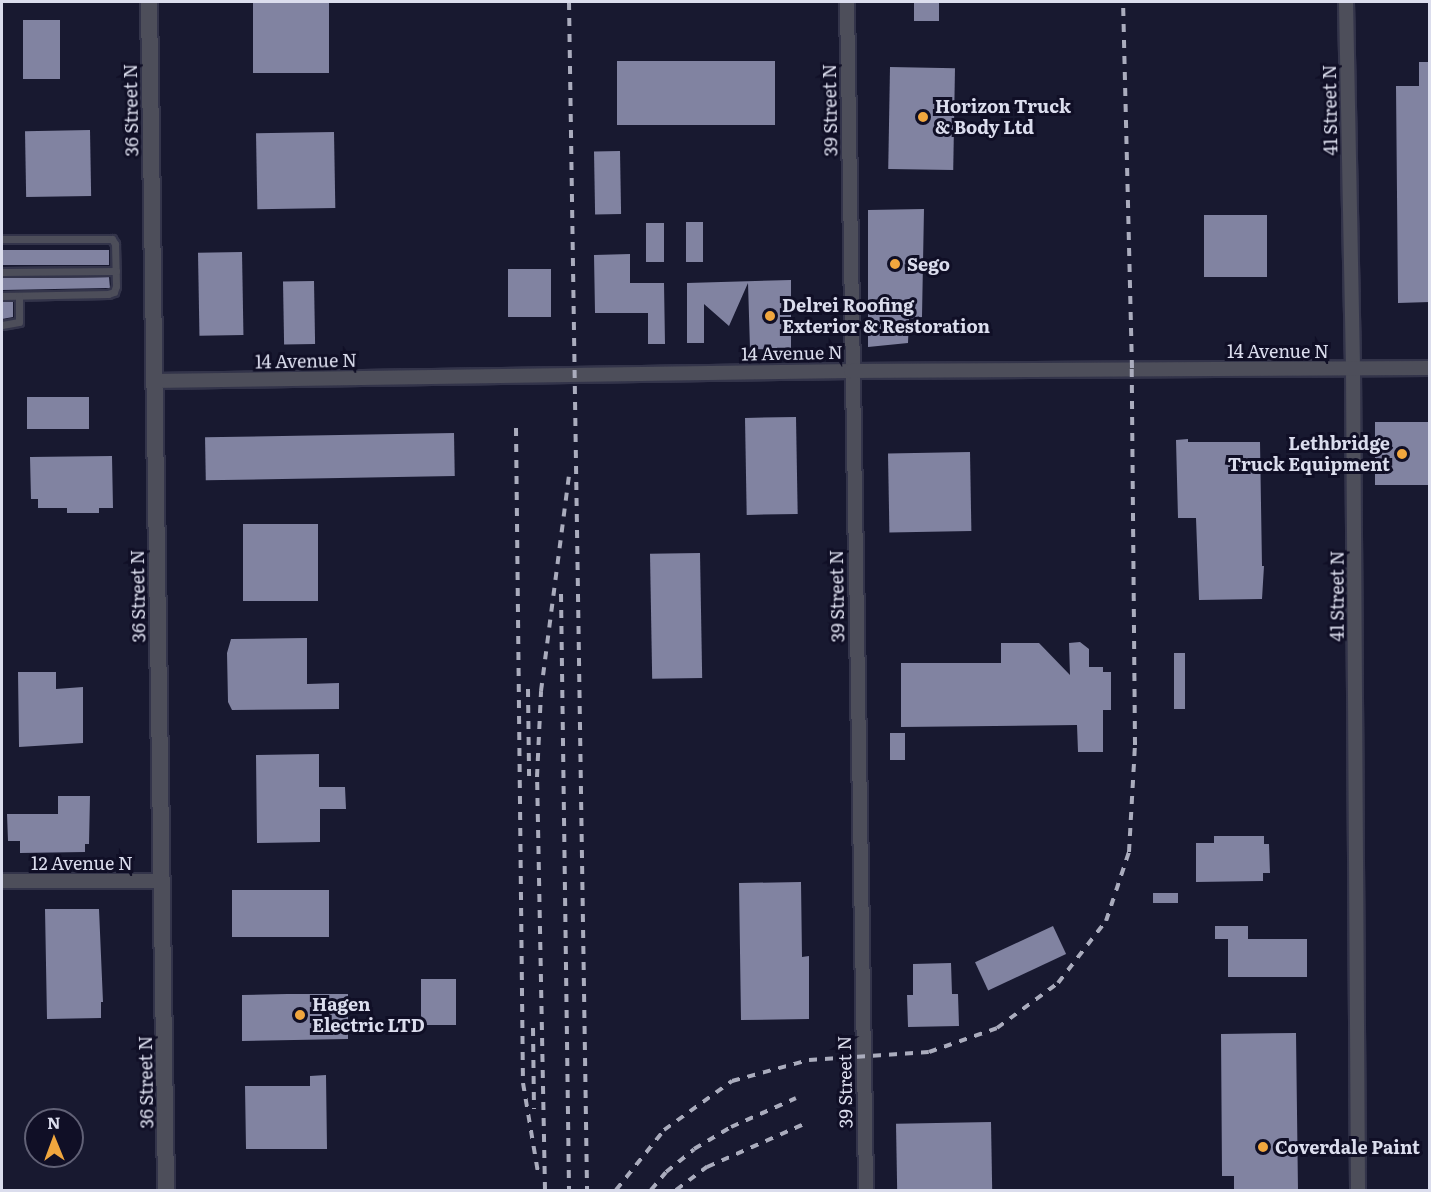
<!DOCTYPE html>
<html>
<head>
<meta charset="utf-8">
<style>
	body { margin:0 }
	#map { position:relative; width:1431px; height:1192px; overflow:hidden; background:#181930; font-family:Literata,serif }
	div>[style] { position:absolute }
	[style*='--x'] { left:calc(var(--x)*1px); top:calc(var(--y)*1px); width:calc(var(--w)*1px); rotate:calc(var(--a)*1deg) }
	.building>* { inset:0; background:#8183a1; transform-origin:0 0 }
	.roads { filter:drop-shadow(2px 0 #33344a) drop-shadow(-2px 0 #33344a) drop-shadow(0 2px #33344a) drop-shadow(0 -2px #33344a) }
	.service>* { height:7px; margin:-3.5px; padding:0 3.5px; transform-origin:3.5px; border-radius:3.5px; background:#4d4e5a }
	.minor>* { height:14px; margin:-7px; padding:0 7px; transform-origin:7px; border-radius:7px; background:#4d4e5a }
	.tertiary>* { height:16px; margin:-8px; padding:0 8px; transform-origin:8px; border-radius:8px; background:#4d4e5a }
	.rail>* { height:4px; margin-top:-2px; transform-origin:0; background:repeating-linear-gradient(90deg,#aaacbd 0 8px,transparent 0 16px) }
	.dots>* { width:16px; height:16px; translate:-50% -50%; box-sizing:border-box; border:3px solid #100f26; border-radius:50% }
	span { translate:-50% -50%; white-space:nowrap; text-align:center; line-height:1.15; -webkit-text-stroke:6px #100f26; paint-order:stroke }
	.poi-label { font-size:18px; color:#dbdded; font-weight:700 }
	.left { translate:0 -50%; text-align:left }
	.right { translate:-100% -50%; text-align:right }
	.street-label { font-size:18px; color:#dbdded }
	.frame { position:absolute; inset:0; border:3px solid #dbdded; pointer-events:none }
	.north { position:absolute; left:24px; top:1108px; width:60px; height:60px; box-sizing:border-box; background:#100f26; border:2px solid #616176; border-radius:50%; rotate:359deg; font-size:16px; font-weight:700; line-height:24px; text-align:center; color:#dbdded }
	.north::after { content:''; display:block; margin:auto; width:21px; height:27px; background:#f0a63e; clip-path:polygon(50% 0,100% 100%,50% 72%,0 100%) }
</style>
</head>
<body>
<div id="map">
	<div class="building">
		<div style="left:253px;top:2px;width:76px;height:71px"></div>
		<div style="left:914px;top:2px;width:25px;height:19px"></div>
		<div style="left:23px;top:20px;width:37px;height:59px"></div>
		<div style="left:617px;top:61px;width:158px;height:64px"></div>
		<div style="clip-path:polygon(1419px 62px,1430px 62px,1430px 302px,1398px 303px,1396px 86px,1419px 86px)"></div>
		<div style="left:890px;top:67px;width:65px;height:102px;rotate:1deg"></div>
		<div style="left:90px;top:130px;width:66px;height:65px;rotate:89deg"></div>
		<div style="left:334px;top:132px;width:76px;height:78px;rotate:89deg"></div>
		<div style="left:620px;top:151px;width:63px;height:26px;rotate:89deg"></div>
		<div style="clip-path:polygon(924px 209px,922px 317px,909px 319px,908px 343px,868px 347px,868px 210px)"></div>
		<div style="left:1267px;top:215px;width:62px;height:63px;rotate:90deg"></div>
		<div style="left:686px;top:222px;width:17px;height:40px"></div>
		<div style="left:646px;top:223px;width:18px;height:39px"></div>
		<div style="left:109px;top:250px;width:15px;height:107px;rotate:90deg"></div>
		<div style="left:242px;top:252px;width:83px;height:44px;rotate:89deg"></div>
		<div style="clip-path:polygon(630px 254px,630px 283px,664px 283px,665px 344px,648px 344px,648px 313px,595px 313px,594px 255px)"></div>
		<div style="left:508px;top:269px;width:43px;height:48px"></div>
		<div style="clip-path:polygon(109px 277px,110px 288px,107px 288px,2px 290px,2px 278px)"></div>
		<div style="clip-path:polygon(791px 280px,791px 350px,750px 349px,748px 283px,729px 326px,704px 304px,704px 343px,687px 343px,687px 283px)"></div>
		<div style="left:314px;top:281px;width:63px;height:31px;rotate:89deg"></div>
		<div style="clip-path:polygon(13px 301px,13px 317px,2px 319px,2px 302px)"></div>
		<div style="left:27px;top:397px;width:62px;height:32px"></div>
		<div style="left:796px;top:417px;width:97px;height:51px;rotate:89deg"></div>
		<div style="left:1430px;top:422px;width:63px;height:55px;rotate:90deg"></div>
		<div style="left:454px;top:433px;width:43px;height:249px;rotate:89deg"></div>
		<div style="clip-path:polygon(1188px 439px,1188px 442px,1260px 442px,1262px 566px,1264px 566px,1262px 599px,1199px 600px,1196px 518px,1178px 518px,1176px 440px)"></div>
		<div style="left:970px;top:452px;width:79px;height:82px;rotate:89deg"></div>
		<div style="clip-path:polygon(112px 456px,113px 508px,99px 508px,99px 513px,67px 513px,67px 508px,38px 508px,38px 499px,31px 499px,30px 457px)"></div>
		<div style="left:318px;top:524px;width:77px;height:75px;rotate:90deg"></div>
		<div style="left:700px;top:553px;width:125px;height:50px;rotate:89deg"></div>
		<div style="clip-path:polygon(307px 638px,307px 684px,339px 683px,339px 709px,232px 710px,228px 702px,227px 653px,231px 639px)"></div>
		<div style="clip-path:polygon(1080px 642px,1089px 649px,1089px 667px,1103px 667px,1103px 672px,1111px 672px,1111px 710px,1103px 710px,1103px 752px,1078px 752px,1077px 725px,901px 727px,901px 663px,1001px 663px,1001px 643px,1039px 643px,1070px 675px,1069px 643px)"></div>
		<div style="left:1174px;top:653px;width:11px;height:56px"></div>
		<div style="clip-path:polygon(18px 672px,56px 672px,56px 689px,83px 687px,83px 743px,19px 747px)"></div>
		<div style="left:905px;top:733px;width:27px;height:15px;rotate:90deg"></div>
		<div style="clip-path:polygon(319px 754px,319px 787px,345px 787px,346px 809px,320px 809px,320px 842px,257px 843px,256px 755px)"></div>
		<div style="clip-path:polygon(58px 796px,90px 796px,89px 844px,85px 844px,85px 852px,20px 853px,20px 841px,8px 841px,7px 814px,58px 814px)"></div>
		<div style="clip-path:polygon(1214px 836px,1264px 836px,1264px 844px,1269px 844px,1270px 873px,1263px 873px,1263px 881px,1196px 882px,1196px 843px,1214px 843px)"></div>
		<div style="clip-path:polygon(801px 882px,802px 957px,809px 956px,809px 1019px,741px 1020px,739px 883px)"></div>
		<div style="left:232px;top:890px;width:97px;height:47px"></div>
		<div style="left:1153px;top:893px;width:25px;height:10px"></div>
		<div style="clip-path:polygon(45px 909px,99px 909px,103px 1002px,101px 1002px,101px 1018px,47px 1019px)"></div>
		<div style="left:1053px;top:926px;width:31px;height:86px;rotate:65deg"></div>
		<div style="clip-path:polygon(1215px 926px,1248px 926px,1248px 939px,1307px 939px,1307px 977px,1228px 977px,1228px 939px,1215px 939px)"></div>
		<div style="clip-path:polygon(951px 963px,952px 994px,958px 994px,959px 1026px,908px 1027px,907px 995px,913px 995px,913px 964px)"></div>
		<div style="left:421px;top:979px;width:35px;height:46px"></div>
		<div style="clip-path:polygon(287px 994px,348px 994px,348px 1039px,242px 1041px,242px 995px)"></div>
		<div style="clip-path:polygon(1296px 1033px,1298px 1191px,1234px 1191px,1234px 1176px,1222px 1176px,1221px 1034px)"></div>
		<div style="clip-path:polygon(326px 1075px,327px 1149px,246px 1149px,245px 1086px,310px 1086px,310px 1076px)"></div>
		<div style="left:991px;top:1122px;width:69px;height:95px;rotate:89deg"></div>
	</div>
	<div class="roads">
		<div class="service">
			<div style="--x:2;--y:239;--w:110;--a:0"></div>
			<div style="--x:112;--y:239;--w:6;--a:59"></div>
			<div style="--x:115;--y:244;--w:42;--a:88.6"></div>
			<div style="--x:116;--y:286;--w:6;--a:108"></div>
			<div style="--x:114;--y:292;--w:6;--a:162"></div>
			<div style="--x:108;--y:294;--w:106;--a:178.9"></div>
			<div style="--x:2;--y:272;--w:114;--a:-0.5"></div>
			<div style="--x:2;--y:325;--w:17;--a:-10"></div>
			<div style="--x:19;--y:322;--w:26;--a:-90"></div>
		</div>
		<div class="minor">
			<div style="--x:847;--y:2;--w:1188;--a:89.08"></div>
			<div style="--x:1346;--y:2;--w:367;--a:88.9"></div>
			<div style="--x:1353;--y:369;--w:821;--a:89.65"></div>
			<div style="--x:154;--y:381;--w:697;--a:-0.82"></div>
			<div style="--x:851;--y:371;--w:579;--a:-0.3"></div>
			<div style="--x:2;--y:881;--w:161;--a:0"></div>
		</div>
		<div class="tertiary">
			<div style="--x:149;--y:2;--w:1188;--a:89.18"></div>
		</div>
	</div>
	<div class="rail">
		<div style="--x:569;--y:2;--w:1188;--a:89.13"></div>
		<div style="--x:516;--y:428;--w:655;--a:89.39"></div>
		<div style="--x:523;--y:1083;--w:91;--a:80.5"></div>
		<div style="--x:561;--y:594;--w:596;--a:89.23"></div>
		<div style="--x:528;--y:689;--w:87;--a:89.3"></div>
		<div style="--x:533;--y:1028;--w:81;--a:89.3"></div>
		<div style="--x:545;--y:1190;--w:413;--a:-91.1"></div>
		<div style="--x:537;--y:777;--w:86;--a:-87.3"></div>
		<div style="--x:541;--y:691;--w:218;--a:-82.6"></div>
		<div style="--x:616;--y:1190;--w:77;--a:-51.3"></div>
		<div style="--x:664;--y:1130;--w:84;--a:-35.8"></div>
		<div style="--x:732;--y:1081;--w:80;--a:-15.3"></div>
		<div style="--x:809;--y:1060;--w:120;--a:-3.8"></div>
		<div style="--x:929;--y:1052;--w:72;--a:-19.4"></div>
		<div style="--x:997;--y:1028;--w:76;--a:-36.4"></div>
		<div style="--x:1058;--y:983;--w:78;--a:-52.3"></div>
		<div style="--x:1106;--y:921;--w:73;--a:-71.6"></div>
		<div style="--x:1129;--y:852;--w:107;--a:-86.8"></div>
		<div style="--x:1135;--y:745;--w:377;--a:-90.5"></div>
		<div style="--x:1132;--y:368;--w:366;--a:-91.4"></div>
		<div style="--x:651;--y:1190;--w:23;--a:-50"></div>
		<div style="--x:666;--y:1172;--w:36;--a:-39"></div>
		<div style="--x:694;--y:1149;--w:43;--a:-30.7"></div>
		<div style="--x:731;--y:1127;--w:71;--a:-24"></div>
		<div style="--x:676;--y:1190;--w:39;--a:-37"></div>
		<div style="--x:707;--y:1167;--w:104;--a:-23.9"></div>
	</div>
	<div class="dots">
		<div style="left:923px;top:117px;background:#f0a63e"></div>
		<div style="left:895px;top:264px;background:#f0a63e"></div>
		<div style="left:770px;top:316px;background:#f0a63e"></div>
		<div style="left:1402px;top:454px;background:#f0a63e"></div>
		<div style="left:300px;top:1015px;background:#f0a63e"></div>
		<div style="left:1263px;top:1147px;background:#f0a63e"></div>
	</div>
	<div class="poi-label">
		<span class="left" style="left:935px;top:117px">Horizon Truck<br>&amp; Body Ltd</span>
		<span class="left" style="left:907px;top:264px">Sego</span>
		<span class="left" style="left:782px;top:316px">Delrei Roofing<br>Exterior &amp; Restoration</span>
		<span class="right" style="left:1390px;top:454px">Lethbridge<br>Truck Equipment</span>
		<span class="left" style="left:312px;top:1015px">Hagen<br>Electric LTD</span>
		<span class="left" style="left:1275px;top:1147px">Coverdale Paint</span>
	</div>
	<div class="street-label">
		<span style="left:131px;top:110px;rotate:-91deg">36 Street N</span>
		<span style="left:830px;top:110px;rotate:-91deg">39 Street N</span>
		<span style="left:1330px;top:110px;rotate:-91deg">41 Street N</span>
		<span style="left:1278px;top:351px">14 Avenue N</span>
		<span style="left:792px;top:353px;rotate:-1deg">14 Avenue N</span>
		<span style="left:306px;top:361px;rotate:-1deg">14 Avenue N</span>
		<span style="left:138px;top:596px;rotate:-91deg">36 Street N</span>
		<span style="left:837px;top:596px;rotate:-91deg">39 Street N</span>
		<span style="left:1337px;top:596px;rotate:-90deg">41 Street N</span>
		<span style="left:82px;top:863px">12 Avenue N</span>
		<span style="left:146px;top:1082px;rotate:-91deg">36 Street N</span>
		<span style="left:845px;top:1082px;rotate:-91deg">39 Street N</span>
	</div>
	<div class="frame"></div>
	<div class="north">N</div>
</div>
</body>
</html>
